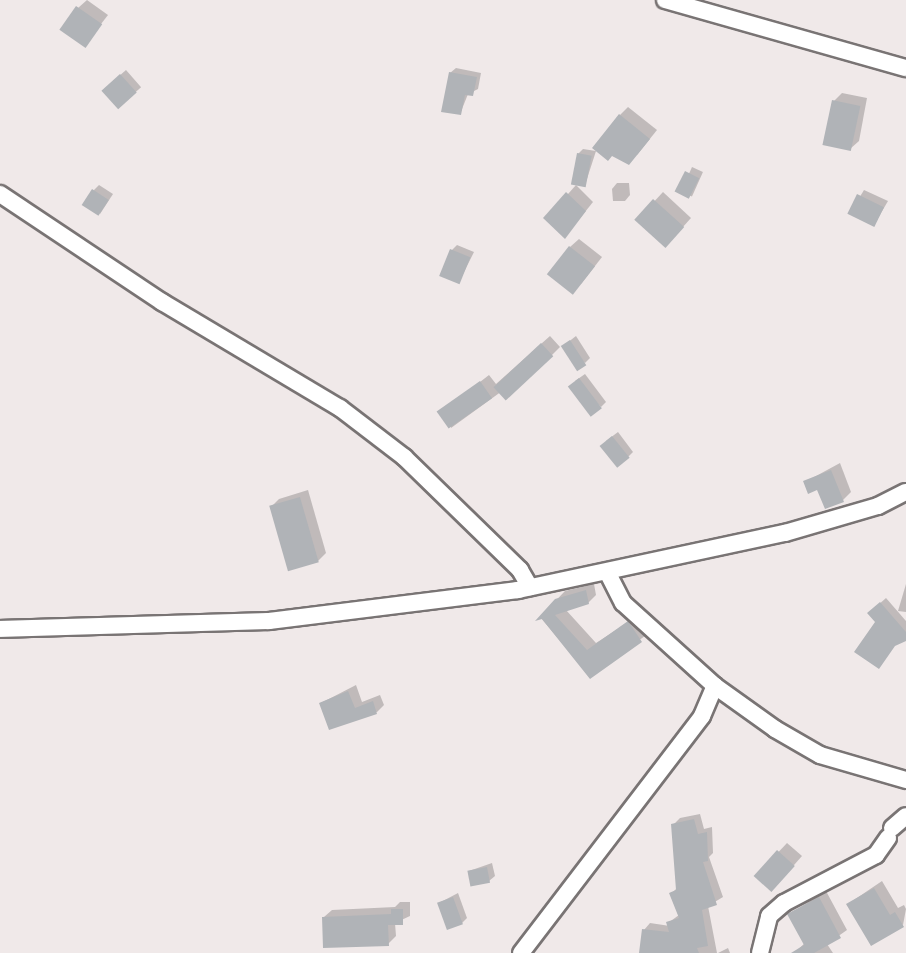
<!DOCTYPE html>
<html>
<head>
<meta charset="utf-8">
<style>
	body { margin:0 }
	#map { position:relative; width:906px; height:953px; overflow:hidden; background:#f0e9e9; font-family:Cabin,sans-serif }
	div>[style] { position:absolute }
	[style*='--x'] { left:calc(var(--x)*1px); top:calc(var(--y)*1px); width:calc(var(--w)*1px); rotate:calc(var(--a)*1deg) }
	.shadow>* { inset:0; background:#0003; transform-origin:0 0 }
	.building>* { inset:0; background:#b0b3b7; transform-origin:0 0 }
	.roads { filter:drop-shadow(2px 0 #797474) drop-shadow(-2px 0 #797474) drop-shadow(0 2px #797474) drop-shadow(0 -2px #797474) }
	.minor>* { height:16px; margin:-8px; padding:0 8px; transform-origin:8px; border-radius:8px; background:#fff }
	span { translate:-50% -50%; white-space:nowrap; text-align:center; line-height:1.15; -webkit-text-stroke:5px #f0e9e9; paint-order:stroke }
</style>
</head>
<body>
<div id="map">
	<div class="shadow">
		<div style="clip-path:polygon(87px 0,108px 15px,84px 46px,78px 8px)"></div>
		<div style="clip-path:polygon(456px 68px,481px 73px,478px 89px,468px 94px,460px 114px,450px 73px)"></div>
		<div style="left:126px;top:70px;width:23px;height:30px;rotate:49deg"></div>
		<div style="clip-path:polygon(842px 93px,867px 98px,859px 141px,850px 149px,834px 101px)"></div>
		<div style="clip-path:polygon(628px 107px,657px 130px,637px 155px,620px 115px)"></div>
		<div style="clip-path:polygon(583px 149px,596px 151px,585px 185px,578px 154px)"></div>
		<div style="left:692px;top:167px;width:12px;height:27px;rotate:24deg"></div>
		<div style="clip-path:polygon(617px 183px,629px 183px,630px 195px,625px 201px,613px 201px,612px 189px)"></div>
		<div style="clip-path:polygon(99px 185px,113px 194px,100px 214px,93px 191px)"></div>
		<div style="clip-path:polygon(576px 185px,593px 202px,565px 237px,568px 194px)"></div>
		<div style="clip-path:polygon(864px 190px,888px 201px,874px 225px,850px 213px)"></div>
		<div style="clip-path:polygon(663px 192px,691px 218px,673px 238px,637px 220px)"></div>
		<div style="clip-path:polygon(579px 239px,602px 257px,581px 284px,570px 247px)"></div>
		<div style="clip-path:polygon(457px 245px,474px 252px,459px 282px,452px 250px)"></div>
		<div style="clip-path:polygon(550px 336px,560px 347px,552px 355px,451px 428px,449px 406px,489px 375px,496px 384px)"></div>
		<div style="clip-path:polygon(576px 336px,590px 358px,585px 363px,563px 346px)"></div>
		<div style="clip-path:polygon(585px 374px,606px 402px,601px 407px,575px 381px)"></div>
		<div style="clip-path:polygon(618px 432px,633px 452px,628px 457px,606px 441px)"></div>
		<div style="clip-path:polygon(840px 463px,851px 492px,843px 500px,805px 482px)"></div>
		<div style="clip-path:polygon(308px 490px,326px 553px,318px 561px,271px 507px,279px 499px)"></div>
		<div style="clip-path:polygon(594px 584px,596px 595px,588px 603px,566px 610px,596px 643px,638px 616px,649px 633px,590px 676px,540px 617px,565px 591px)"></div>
		<div style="clip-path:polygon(906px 584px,906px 612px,898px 611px)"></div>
		<div style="clip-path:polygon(886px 598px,906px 621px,906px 637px,869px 613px)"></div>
		<div style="clip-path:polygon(356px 685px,362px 702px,380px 695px,384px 705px,377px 712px,330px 728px,321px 703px)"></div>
		<div style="clip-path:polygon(700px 814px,704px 829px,712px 827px,713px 853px,709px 857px,723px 897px,708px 906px,717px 953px,641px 953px,644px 930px,650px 923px,670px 926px,668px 923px,679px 915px,671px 894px,678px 887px,673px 825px,680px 818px)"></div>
		<div style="clip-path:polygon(787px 843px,802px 856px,779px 882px,756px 876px)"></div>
		<div style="clip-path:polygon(492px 863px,495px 876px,489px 881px,469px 871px)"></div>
		<div style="clip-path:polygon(882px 881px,898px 908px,904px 905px,906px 909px,903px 925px,848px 904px)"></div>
		<div style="clip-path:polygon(826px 891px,847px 930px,827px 944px,833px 953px,794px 953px,805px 943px,790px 914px)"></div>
		<div style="clip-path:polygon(458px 893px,467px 918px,462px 923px,439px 903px)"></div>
		<div style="clip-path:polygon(400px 902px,410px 902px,410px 916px,395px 923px,396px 936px,388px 944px,324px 917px,332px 910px,395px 907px)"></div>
		<div style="clip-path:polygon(728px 948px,730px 953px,718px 953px)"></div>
	</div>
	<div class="building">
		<div style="left:76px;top:6px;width:32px;height:29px;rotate:35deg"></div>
		<div style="clip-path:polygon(449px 72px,477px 77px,473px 96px,465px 95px,461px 115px,441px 112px)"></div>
		<div style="left:120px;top:74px;width:25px;height:25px;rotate:48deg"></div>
		<div style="left:832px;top:100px;width:29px;height:46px;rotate:12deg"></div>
		<div style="clip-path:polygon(619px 114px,650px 139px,629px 165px,612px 156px,608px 161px,592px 148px)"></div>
		<div style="left:577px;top:153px;width:15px;height:32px;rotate:11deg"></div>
		<div style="left:685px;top:171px;width:16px;height:23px;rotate:27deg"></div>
		<div style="left:92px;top:189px;width:20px;height:19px;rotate:33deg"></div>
		<div style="clip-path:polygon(566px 192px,586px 211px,565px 239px,543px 218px)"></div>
		<div style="left:857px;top:194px;width:30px;height:22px;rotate:26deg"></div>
		<div style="left:653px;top:199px;width:42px;height:28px;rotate:42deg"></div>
		<div style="left:569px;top:246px;width:33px;height:36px;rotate:38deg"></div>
		<div style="left:450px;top:249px;width:22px;height:29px;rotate:22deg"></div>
		<div style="left:570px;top:340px;width:30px;height:11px;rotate:57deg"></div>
		<div style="left:541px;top:343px;width:18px;height:65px;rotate:47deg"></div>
		<div style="left:579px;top:378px;width:38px;height:14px;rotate:53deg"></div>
		<div style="left:480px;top:381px;width:21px;height:53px;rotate:55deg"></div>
		<div style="left:612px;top:436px;width:28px;height:16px;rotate:51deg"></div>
		<div style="clip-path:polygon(831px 470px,844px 502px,825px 509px,817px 490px,808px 494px,803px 481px)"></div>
		<div style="left:300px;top:497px;width:68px;height:32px;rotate:74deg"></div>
		<div style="clip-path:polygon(586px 590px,589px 604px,555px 615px,587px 650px,628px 621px,642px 642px,590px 679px,542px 619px,535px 621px,555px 599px)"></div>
		<div style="clip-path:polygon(880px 602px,906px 632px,906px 641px,895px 646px,879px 669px,854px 652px,875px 622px,867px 613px)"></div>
		<div style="clip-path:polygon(348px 691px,355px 708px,373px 701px,377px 714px,329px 730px,319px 703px)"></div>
		<div style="clip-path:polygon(694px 819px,698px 834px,707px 832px,708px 861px,703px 862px,717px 905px,702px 910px,708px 946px,697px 948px,699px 953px,639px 953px,642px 929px,669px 932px,666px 922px,679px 918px,669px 893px,676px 890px,671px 824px)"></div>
		<div style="left:777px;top:850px;width:24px;height:35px;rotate:42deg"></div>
		<div style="left:487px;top:867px;width:16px;height:20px;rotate:79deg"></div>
		<div style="clip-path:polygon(874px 888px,890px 915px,895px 912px,904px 927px,871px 946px,846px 904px)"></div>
		<div style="left:453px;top:897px;width:29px;height:17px;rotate:70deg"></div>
		<div style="clip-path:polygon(819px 897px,841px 938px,814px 953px,791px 953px,804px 945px,787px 914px)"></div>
		<div style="clip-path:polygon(391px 909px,403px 909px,403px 925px,388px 925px,389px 946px,323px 948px,322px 917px,391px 914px)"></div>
	</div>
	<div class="roads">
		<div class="minor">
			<div style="--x:665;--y:0;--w:250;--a:15.8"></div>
			<div style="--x:0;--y:194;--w:195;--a:33.7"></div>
			<div style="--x:162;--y:302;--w:207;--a:30.8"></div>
			<div style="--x:340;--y:408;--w:81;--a:37.4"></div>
			<div style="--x:404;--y:457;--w:162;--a:44.2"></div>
			<div style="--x:520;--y:570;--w:20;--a:60"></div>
			<div style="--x:0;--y:629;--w:269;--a:-1.7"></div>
			<div style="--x:269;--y:621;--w:251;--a:-7.1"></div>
			<div style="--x:518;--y:590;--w:273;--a:-12.1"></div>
			<div style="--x:785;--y:533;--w:97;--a:-16.2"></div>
			<div style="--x:878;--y:506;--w:31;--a:-27"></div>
			<div style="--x:715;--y:686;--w:74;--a:35.6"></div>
			<div style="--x:775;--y:729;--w:52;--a:30"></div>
			<div style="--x:820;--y:755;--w:90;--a:16.2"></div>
			<div style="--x:892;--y:828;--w:18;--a:-41"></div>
			<div style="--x:521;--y:953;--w:298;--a:-52.6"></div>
			<div style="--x:702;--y:716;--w:33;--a:-67"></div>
			<div style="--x:715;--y:686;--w:124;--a:-137.9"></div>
			<div style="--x:623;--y:603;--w:35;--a:-117"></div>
			<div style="--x:760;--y:953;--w:38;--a:-76"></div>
			<div style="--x:769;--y:916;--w:20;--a:-41"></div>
			<div style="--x:784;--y:903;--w:104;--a:-27.6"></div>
			<div style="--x:876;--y:855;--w:21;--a:-55"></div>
		</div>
	</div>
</div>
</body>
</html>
